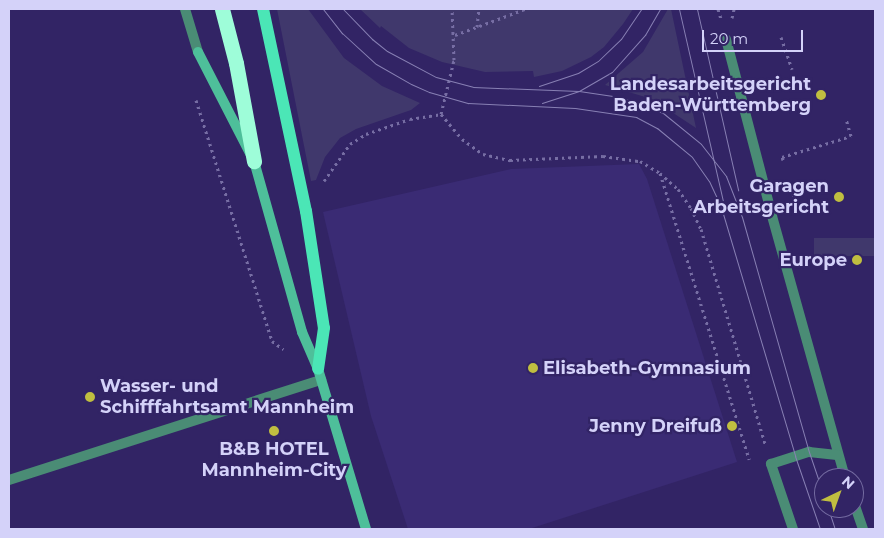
<!DOCTYPE html>
<html>
<head>
<meta charset="utf-8">
<style>
	body { margin:0 }
	#map { position:relative; width:884px; height:538px; overflow:hidden; background:#322465; font-family:Montserrat,sans-serif }
	div>[style] { position:absolute }
	[style*='--x'] { left:calc(var(--x)*1px); top:calc(var(--y)*1px); width:calc(var(--w)*1px); rotate:calc(var(--a)*1deg) }
	.built>* { inset:0; background:#3a2b74 }
	.green>* { inset:0; background:#40386c; transform-origin:0 0 }
	.path>* { height:3px; margin-top:-1.5px; transform-origin:0; background:repeating-linear-gradient(90deg,#776ea4 0 2.5px,transparent 0 6.5px) }
	.street>* { height:10px; margin:-5px; padding:0 5px; transform-origin:5px; border-radius:5px; background:#4a8c75 }
	.secondary>* { height:10px; margin:-5px; padding:0 5px; transform-origin:5px; border-radius:5px; background:#4ebf9a }
	.primary>* { height:12px; margin:-6px; padding:0 6px; transform-origin:6px; border-radius:6px; background:#4be6b6 }
	.highway>* { height:15px; margin:-7.5px; padding:0 7.5px; transform-origin:7.5px; border-radius:7.5px; background:#9efdd9 }
	.tram>* { height:1px; margin:-0.5px; padding:0 0.5px; transform-origin:0.5px; border-radius:0.5px; background:#8880b4 }
	.dots>* { width:14px; height:14px; translate:-50% -50%; box-sizing:border-box; border:2px solid #322465; border-radius:50% }
	span { translate:-50% -50%; white-space:nowrap; text-align:center; line-height:1.15; -webkit-text-stroke:4.5px #322465; paint-order:stroke }
	.poi-label { font-size:18px; color:#d4d2f9; font-weight:700 }
	.right { translate:-100% -50%; text-align:right }
	.left { translate:0 -50%; text-align:left }
	.frame { position:absolute; inset:0; border:10px solid #d4d2f9; pointer-events:none }
	.north { position:absolute; left:814px; top:468px; width:50px; height:50px; box-sizing:border-box; background:#322465; border:1px solid #736aa0; border-radius:50%; rotate:42deg; font-size:14px; font-weight:700; line-height:20px; text-align:center; color:#d4d2f9 }
	.north::after { content:''; display:block; margin:auto; width:18px; height:22px; background:#c0be40; clip-path:polygon(50% 0,100% 100%,50% 72%,0 100%) }
	.scale { position:absolute; left:702px; top:30px; width:101px; height:22px; box-sizing:border-box; border:2px solid #d4d2f9; border-top:0; padding-left:6px; font-size:15px; line-height:18px; white-space:nowrap; color:#d4d2f9; -webkit-text-stroke:4px #322465; paint-order:stroke }
</style>
</head>
<body>
<div id="map">
	<div class="built">
		<div style="clip-path:polygon(639px 164px,647px 179px,737px 462px,529px 529px,408px 529px,371px 416px,323px 212px,511px 169px)"></div>
	</div>
	<div class="green">
		<div style="clip-path:polygon(277px 9px,308px 9px,344px 58px,382px 86px,420px 103px,411px 110px,356px 129px,340px 138px,325px 157px,316px 180px,311px 181px)"></div>
		<div style="clip-path:polygon(360px 9px,633px 9px,623px 24px,604px 47px,591px 57px,562px 71px,534px 77px,533px 71px,485px 72px,442px 62px,409px 48px,381px 26px,380px 28px)"></div>
		<div style="clip-path:polygon(668px 9px,671px 9px,696px 128px,652px 99px,605px 85px,643px 52px)"></div>
		<div style="left:875px;top:238px;width:18px;height:61px;rotate:90deg"></div>
	</div>
	<div class="path">
		<div style="--x:718;--y:9;--w:10;--a:73"></div>
		<div style="--x:732;--y:18;--w:9;--a:-77"></div>
		<div style="--x:477;--y:27;--w:18;--a:-84"></div>
		<div style="--x:455;--y:35;--w:75;--a:-20.4"></div>
		<div style="--x:781;--y:37;--w:34;--a:71"></div>
		<div style="--x:196;--y:100;--w:253;--a:72.5"></div>
		<div style="--x:272;--y:341;--w:14;--a:36"></div>
		<div style="--x:441;--y:114;--w:33;--a:50"></div>
		<div style="--x:462;--y:139;--w:26;--a:36"></div>
		<div style="--x:483;--y:154;--w:28;--a:13"></div>
		<div style="--x:510;--y:160;--w:93;--a:-2.5"></div>
		<div style="--x:603;--y:156;--w:37;--a:8"></div>
		<div style="--x:640;--y:161;--w:23;--a:31"></div>
		<div style="--x:660;--y:173;--w:24;--a:42"></div>
		<div style="--x:678;--y:189;--w:23;--a:56"></div>
		<div style="--x:691;--y:208;--w:23;--a:65"></div>
		<div style="--x:701;--y:229;--w:224;--a:73.4"></div>
		<div style="--x:441;--y:114;--w:56;--a:-76.5"></div>
		<div style="--x:454;--y:60;--w:51;--a:-92.2"></div>
		<div style="--x:783;--y:160;--w:3;--a:-108"></div>
		<div style="--x:782;--y:157;--w:72;--a:-16.9"></div>
		<div style="--x:851;--y:136;--w:18;--a:-106"></div>
		<div style="--x:660;--y:173;--w:300;--a:72.7"></div>
		<div style="--x:324;--y:181;--w:45;--a:-54.9"></div>
		<div style="--x:350;--y:144;--w:19;--a:-32"></div>
		<div style="--x:366;--y:134;--w:46;--a:-18.8"></div>
		<div style="--x:410;--y:119;--w:31;--a:-9"></div>
		<div style="--x:789;--y:181;--w:28;--a:73"></div>
	</div>
	<div class="street">
		<div style="--x:185;--y:9;--w:45;--a:73.2"></div>
		<div style="--x:726;--y:39;--w:183;--a:75.4"></div>
		<div style="--x:772;--y:216;--w:272;--a:74.4"></div>
		<div style="--x:9;--y:480;--w:328;--a:-17.8"></div>
		<div style="--x:854;--y:503;--w:28;--a:71"></div>
		<div style="--x:793;--y:529;--w:69;--a:-108.7"></div>
		<div style="--x:771;--y:464;--w:40;--a:-18"></div>
		<div style="--x:809;--y:452;--w:28;--a:6"></div>
	</div>
	<div class="secondary">
		<div style="--x:198;--y:52;--w:123;--a:62.8"></div>
		<div style="--x:254;--y:161;--w:178;--a:74.3"></div>
		<div style="--x:302;--y:332;--w:40;--a:66.6"></div>
		<div style="--x:318;--y:369;--w:167;--a:73.3"></div>
	</div>
	<div class="primary">
		<div style="--x:263;--y:9;--w:207;--a:78"></div>
		<div style="--x:306;--y:211;--w:118;--a:81.3"></div>
		<div style="--x:324;--y:328;--w:41;--a:98.3"></div>
	</div>
	<div class="highway">
		<div style="--x:222;--y:9;--w:56;--a:75.5"></div>
		<div style="--x:236;--y:63;--w:100;--a:79.6"></div>
	</div>
	<div class="tram">
		<div style="--x:323;--y:9;--w:31;--a:52"></div>
		<div style="--x:342;--y:33;--w:46;--a:42.4"></div>
		<div style="--x:376;--y:64;--w:40;--a:29.7"></div>
		<div style="--x:411;--y:84;--w:20;--a:24"></div>
		<div style="--x:429;--y:92;--w:41;--a:15.8"></div>
		<div style="--x:468;--y:103;--w:107;--a:2.7"></div>
		<div style="--x:575;--y:108;--w:62;--a:8.4"></div>
		<div style="--x:636;--y:117;--w:24;--a:28"></div>
		<div style="--x:657;--y:128;--w:45;--a:39.6"></div>
		<div style="--x:692;--y:157;--w:29;--a:55"></div>
		<div style="--x:709;--y:181;--w:29;--a:65"></div>
		<div style="--x:721;--y:207;--w:260;--a:73.4"></div>
		<div style="--x:795;--y:456;--w:77;--a:71.1"></div>
		<div style="--x:343;--y:9;--w:42;--a:46"></div>
		<div style="--x:372;--y:39;--w:19;--a:39"></div>
		<div style="--x:387;--y:51;--w:55;--a:28"></div>
		<div style="--x:436;--y:77;--w:38;--a:15"></div>
		<div style="--x:473;--y:87;--w:106;--a:2.2"></div>
		<div style="--x:579;--y:91;--w:41;--a:8.3"></div>
		<div style="--x:620;--y:97;--w:46;--a:20.4"></div>
		<div style="--x:663;--y:113;--w:49;--a:39.2"></div>
		<div style="--x:701;--y:144;--w:41;--a:52"></div>
		<div style="--x:726;--y:176;--w:44;--a:68.7"></div>
		<div style="--x:742;--y:217;--w:244;--a:74.1"></div>
		<div style="--x:809;--y:452;--w:46;--a:71.2"></div>
		<div style="--x:679;--y:9;--w:197;--a:77.1"></div>
		<div style="--x:697;--y:9;--w:186;--a:77.2"></div>
		<div style="--x:539;--y:86;--w:41;--a:-18.4"></div>
		<div style="--x:578;--y:73;--w:23;--a:-31"></div>
		<div style="--x:598;--y:61;--w:32;--a:-44"></div>
		<div style="--x:621;--y:39;--w:36;--a:-56"></div>
		<div style="--x:542;--y:103;--w:39;--a:-18"></div>
		<div style="--x:579;--y:91;--w:38;--a:-30"></div>
		<div style="--x:612;--y:72;--w:50;--a:-48.3"></div>
		<div style="--x:645;--y:35;--w:30;--a:-60"></div>
		<div style="--x:828;--y:508;--w:22;--a:72"></div>
	</div>
	<div class="dots">
		<div style="left:821px;top:95px;background:#c0be40"></div>
		<div style="left:839px;top:197px;background:#c0be40"></div>
		<div style="left:857px;top:260px;background:#c0be40"></div>
		<div style="left:533px;top:368px;background:#c0be40"></div>
		<div style="left:90px;top:397px;background:#c0be40"></div>
		<div style="left:732px;top:426px;background:#c0be40"></div>
		<div style="left:274px;top:431px;background:#c0be40"></div>
	</div>
	<div class="poi-label">
		<span class="right" style="left:811px;top:95px">Landesarbeitsgericht<br>Baden-Württemberg</span>
		<span class="right" style="left:829px;top:197px">Garagen<br>Arbeitsgericht</span>
		<span class="right" style="left:847px;top:260px">Europe</span>
		<span class="left" style="left:543px;top:368px">Elisabeth-Gymnasium</span>
		<span class="left" style="left:100px;top:397px">Wasser- und<br>Schifffahrtsamt Mannheim</span>
		<span class="right" style="left:722px;top:426px">Jenny Dreifuß</span>
		<span style="left:274px;top:460px">B&amp;B HOTEL<br>Mannheim-City</span>
	</div>
	<div class="frame"></div>
	<div class="north">N</div>
	<div class="scale">20 m</div>
</div>
</body>
</html>
